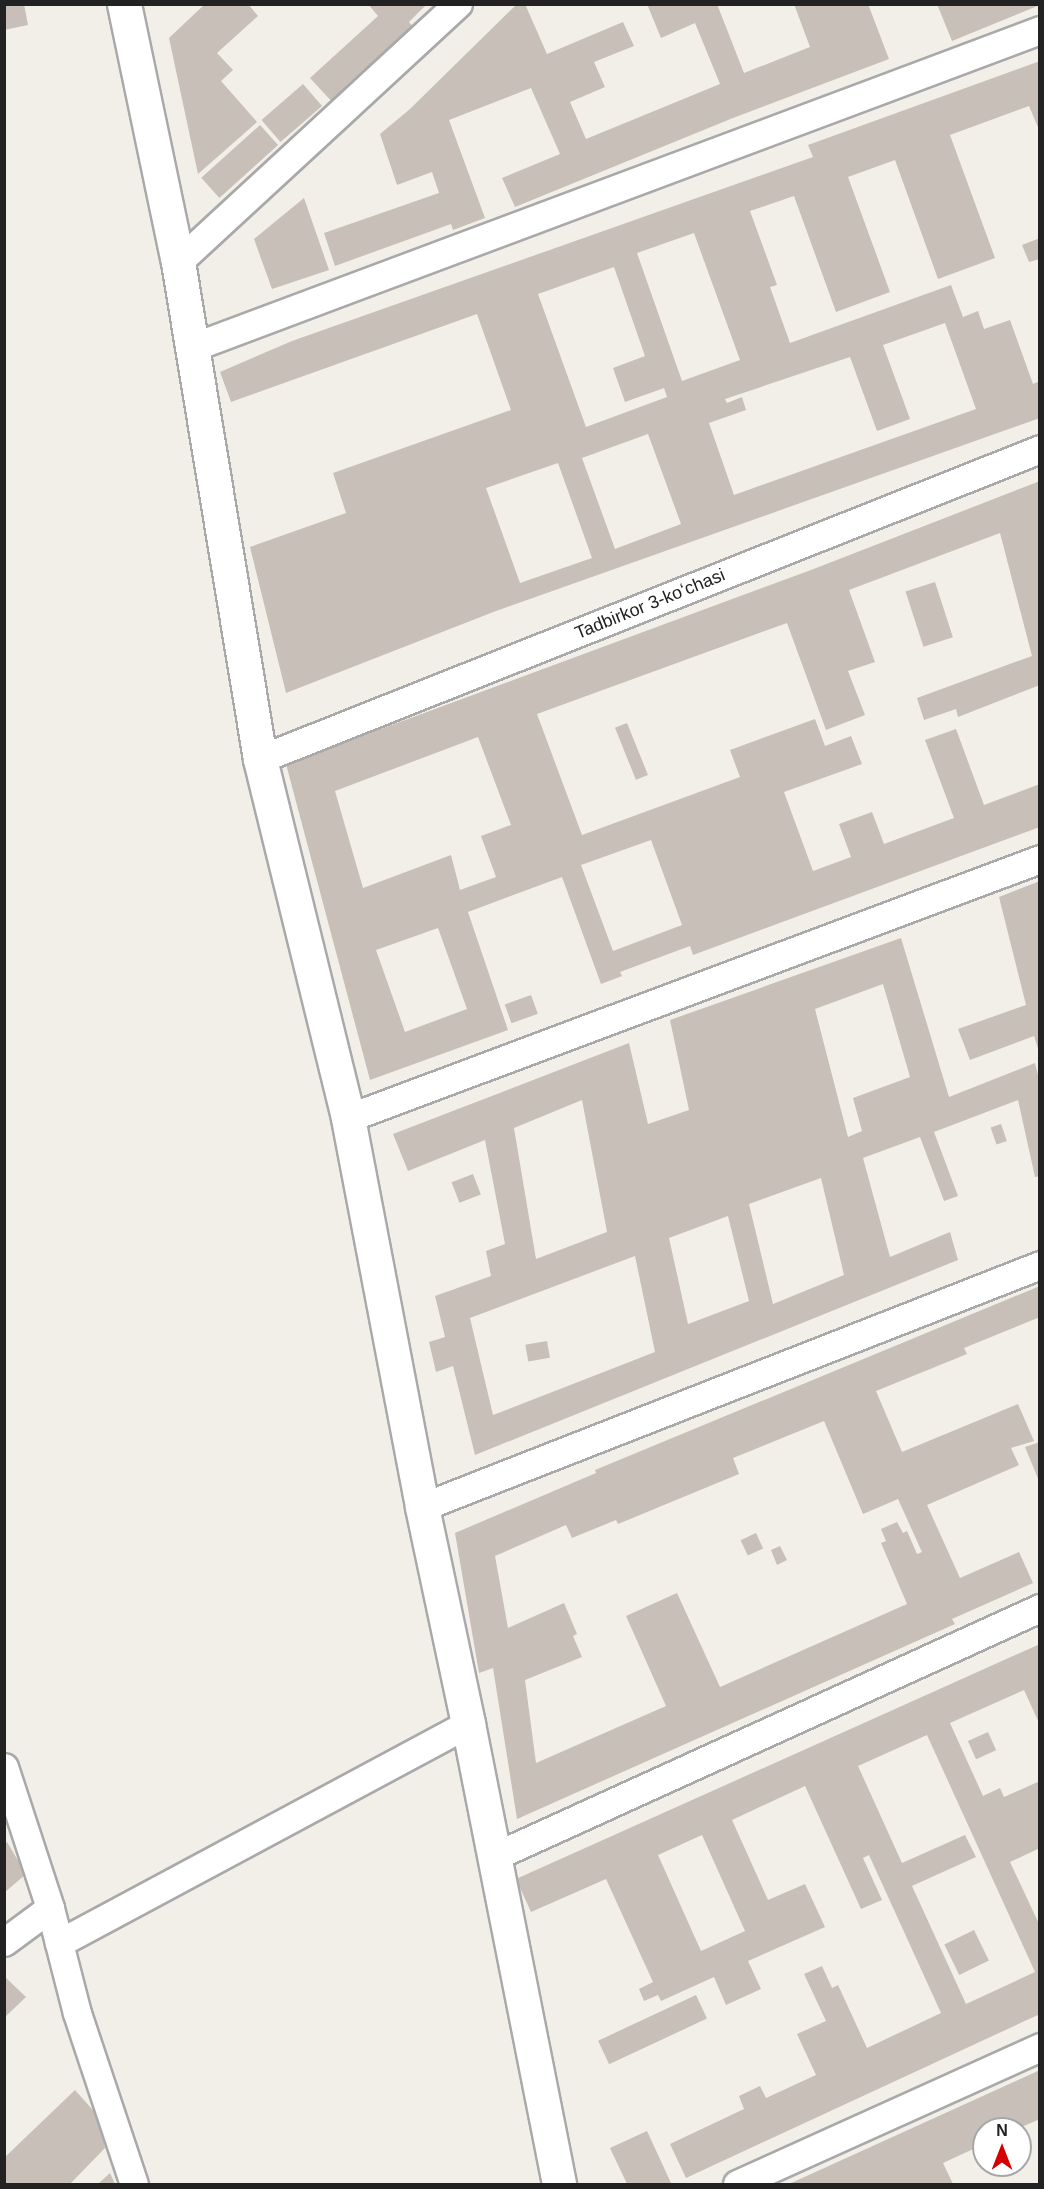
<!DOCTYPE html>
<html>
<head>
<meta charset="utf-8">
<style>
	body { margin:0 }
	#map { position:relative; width:1044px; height:2189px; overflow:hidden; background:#f2efe9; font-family:Helvetica,sans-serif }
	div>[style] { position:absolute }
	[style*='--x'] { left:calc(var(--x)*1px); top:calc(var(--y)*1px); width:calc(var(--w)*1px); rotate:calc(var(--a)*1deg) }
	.building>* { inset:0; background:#c7bfb8; transform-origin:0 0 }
	.roads { filter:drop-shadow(2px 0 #a9a9a9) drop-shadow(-2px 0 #a9a9a9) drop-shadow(0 2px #a9a9a9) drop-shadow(0 -2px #a9a9a9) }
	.minor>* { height:27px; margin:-13.5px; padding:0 13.5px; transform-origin:13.5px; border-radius:13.5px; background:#fff }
	.tertiary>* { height:33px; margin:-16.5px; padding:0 16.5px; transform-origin:16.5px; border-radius:16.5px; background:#fff }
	span { translate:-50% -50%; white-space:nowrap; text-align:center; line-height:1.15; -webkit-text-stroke:4.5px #fff; paint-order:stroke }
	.street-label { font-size:18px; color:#222 }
	.frame { position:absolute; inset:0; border:6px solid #222; pointer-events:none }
	.north { position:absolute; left:972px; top:2117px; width:60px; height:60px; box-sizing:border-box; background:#fff; border:2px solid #a7a7a7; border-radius:50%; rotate:0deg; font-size:16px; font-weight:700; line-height:24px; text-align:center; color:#222 }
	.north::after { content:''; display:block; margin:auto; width:21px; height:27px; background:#d40000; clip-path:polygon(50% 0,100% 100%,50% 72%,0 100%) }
</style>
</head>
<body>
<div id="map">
	<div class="building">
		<div style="clip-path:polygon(4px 4px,24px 4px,28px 25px,4px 30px)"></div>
		<div style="clip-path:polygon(205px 4px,248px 4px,258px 16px,217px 53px,233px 70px,221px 81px,257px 122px,198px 174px,169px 38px)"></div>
		<div style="clip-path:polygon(368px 4px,427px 4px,409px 22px,415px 29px,334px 104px,310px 78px,378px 16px)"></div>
		<div style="clip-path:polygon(517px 4px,525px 4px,547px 54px,623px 22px,634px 46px,594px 62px,605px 87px,570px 102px,586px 139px,720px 84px,695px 23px,661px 38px,647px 4px,717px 4px,744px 73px,810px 47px,794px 4px,868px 4px,889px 59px,733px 118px,515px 207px,502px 178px,560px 154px,531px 88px,449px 120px,485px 218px,453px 230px,451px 224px,335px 266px,324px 233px,439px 193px,432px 172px,397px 185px,380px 134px,410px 109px)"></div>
		<div style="clip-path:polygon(937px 4px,1040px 4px,1040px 5px,952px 41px)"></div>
		<div style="clip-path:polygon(evenodd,1040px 61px,1040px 132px,1029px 106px,950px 135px,995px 258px,938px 279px,895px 160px,848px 177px,890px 292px,836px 312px,794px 196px,750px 211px,777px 285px,770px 287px,790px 343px,951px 285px,963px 317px,978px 311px,984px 329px,1010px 320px,1033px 384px,1040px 381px,1040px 418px,496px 611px,286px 693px,250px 547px,346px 513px,333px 473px,511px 410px,477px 314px,231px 402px,220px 372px,292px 341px,813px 157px,808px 145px,1040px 61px,694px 233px,740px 360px,682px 381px,637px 253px,694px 233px,1040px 61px,614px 267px,645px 356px,613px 368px,625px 402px,664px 388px,667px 397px,586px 427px,538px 294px,614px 267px,1040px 61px,945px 323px,976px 409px,734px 495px,709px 423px,746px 410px,742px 397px,727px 403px,725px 399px,850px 357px,877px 431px,910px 419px,883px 345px,945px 323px,1040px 61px,648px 434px,681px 524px,615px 549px,582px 458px,648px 434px,1040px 61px,558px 463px,592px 558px,520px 583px,486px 488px,558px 463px)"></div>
		<div style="left:303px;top:84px;width:29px;height:55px;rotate:49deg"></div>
		<div style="left:260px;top:125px;width:27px;height:79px;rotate:48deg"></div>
		<div style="clip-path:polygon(304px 198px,329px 270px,272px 289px,254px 239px)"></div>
		<div style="clip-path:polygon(1040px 238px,1040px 259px,1029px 262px,1022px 245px)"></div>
		<div style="clip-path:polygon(evenodd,1040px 481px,1040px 685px,958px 717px,956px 709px,924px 720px,917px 698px,1032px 656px,1000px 533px,849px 590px,875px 662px,848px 671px,865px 715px,826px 730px,787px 623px,537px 714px,582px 835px,740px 777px,730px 750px,815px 719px,825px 746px,851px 736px,862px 764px,784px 792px,813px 871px,851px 857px,839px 824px,872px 812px,884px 844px,954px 818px,925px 740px,956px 729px,984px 805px,1040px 784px,1040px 827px,693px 955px,690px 946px,620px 972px,622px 976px,601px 984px,562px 877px,468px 912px,508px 1030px,370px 1080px,286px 764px,811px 570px,1040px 481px,478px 737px,511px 825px,481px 836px,496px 877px,460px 890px,451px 855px,363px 888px,335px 791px,478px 737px,1040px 481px,651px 840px,682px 925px,613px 951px,581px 865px,651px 840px,1040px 481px,438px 928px,467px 1009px,405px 1032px,376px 950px,438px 928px)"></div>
		<div style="left:935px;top:582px;width:58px;height:31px;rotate:72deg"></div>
		<div style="left:627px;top:723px;width:56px;height:13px;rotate:68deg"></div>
		<div style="clip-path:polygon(1040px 881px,1040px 1055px,1034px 1036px,970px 1060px,958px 1029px,1026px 1005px,999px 897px)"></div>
		<div style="clip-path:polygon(evenodd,901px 938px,949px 1097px,1035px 1063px,1040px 1083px,1040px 1176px,1035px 1177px,1018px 1100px,934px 1132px,958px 1196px,944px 1201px,920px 1137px,863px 1158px,890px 1257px,950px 1232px,958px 1260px,475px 1455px,453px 1366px,436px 1372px,429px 1342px,445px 1337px,435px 1296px,491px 1276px,486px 1251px,505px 1244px,485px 1140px,408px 1171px,393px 1134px,629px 1043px,648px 1124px,689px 1110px,670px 1020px,901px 938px,883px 984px,910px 1077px,853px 1098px,862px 1131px,848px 1137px,815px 1009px,883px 984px,901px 938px,582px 1100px,607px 1232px,536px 1259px,514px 1128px,582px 1100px,901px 938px,821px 1178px,844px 1275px,773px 1304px,749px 1204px,821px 1178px,901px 938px,728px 1216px,749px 1301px,688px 1324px,669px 1238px,728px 1216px,901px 938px,635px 1256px,655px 1352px,493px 1415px,470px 1318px,635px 1256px)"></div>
		<div style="left:531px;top:995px;width:20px;height:28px;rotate:70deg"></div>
		<div style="left:1001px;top:1124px;width:18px;height:11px;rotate:71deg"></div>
		<div style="left:473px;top:1174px;width:22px;height:23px;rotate:69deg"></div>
		<div style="clip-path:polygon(evenodd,1040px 1286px,1040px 1317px,964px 1348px,967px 1354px,876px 1391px,902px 1452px,1018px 1404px,1034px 1441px,1011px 1448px,1019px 1465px,927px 1505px,960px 1578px,1019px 1552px,1033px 1583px,952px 1619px,955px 1624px,517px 1819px,493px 1668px,479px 1673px,455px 1533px,596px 1473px,595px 1470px,1040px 1286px,824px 1421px,863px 1514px,898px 1499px,922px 1552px,917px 1554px,907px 1531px,903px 1533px,897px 1522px,881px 1529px,886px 1541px,881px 1543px,907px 1604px,720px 1687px,677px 1593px,626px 1616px,666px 1706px,536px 1763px,525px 1680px,582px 1657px,573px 1636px,577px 1634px,564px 1603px,508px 1628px,495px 1556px,566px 1525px,572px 1538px,616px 1520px,618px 1524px,739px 1474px,733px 1458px,824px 1421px)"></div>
		<div style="left:547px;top:1341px;width:17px;height:22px;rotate:80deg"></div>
		<div style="clip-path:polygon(1040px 1442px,1040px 1481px,1039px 1481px,1025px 1447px)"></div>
		<div style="left:756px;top:1533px;width:17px;height:17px;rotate:65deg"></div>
		<div style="clip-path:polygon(780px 1546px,787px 1560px,777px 1565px,771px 1550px)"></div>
		<div style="clip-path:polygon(evenodd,1040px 1644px,1040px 1725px,1024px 1690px,950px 1723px,983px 1796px,1000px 1788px,1004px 1797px,1040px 1781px,1040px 1848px,1010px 1862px,1040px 1926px,1040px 2014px,686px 2178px,670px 2144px,744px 2109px,739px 2096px,760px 2086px,766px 2098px,816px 2075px,797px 2034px,826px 2021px,804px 1974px,822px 1966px,832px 1988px,838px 1985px,867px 2048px,941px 2013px,869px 1855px,863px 1858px,882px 1900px,861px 1909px,805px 1786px,732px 1820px,768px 1900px,805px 1884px,825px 1927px,748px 1961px,761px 1989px,726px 2005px,714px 1977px,661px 2001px,658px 1995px,644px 2001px,639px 1989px,653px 1982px,606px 1879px,531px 1912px,516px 1879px,1040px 1644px,927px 1735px,1035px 1972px,966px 2004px,912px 1886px,976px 1857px,965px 1835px,902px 1863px,858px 1766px,927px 1735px,1040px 1644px,702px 1835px,745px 1931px,701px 1951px,658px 1855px,702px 1835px)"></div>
		<div style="left:988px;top:1732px;width:20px;height:22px;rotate:66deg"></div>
		<div style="clip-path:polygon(7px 1842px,26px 1874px,4px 1893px,4px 1845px)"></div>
		<div style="left:974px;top:1930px;width:34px;height:33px;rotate:64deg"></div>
		<div style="clip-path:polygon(4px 1976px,26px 1997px,4px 2018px)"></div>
		<div style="left:696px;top:1995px;width:26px;height:108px;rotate:65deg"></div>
		<div style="clip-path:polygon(1040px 2070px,1040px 2119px,1017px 2129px,984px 2129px,984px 2144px,943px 2163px,953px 2184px,789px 2184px)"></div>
		<div style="clip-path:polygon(75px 2090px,99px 2117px,105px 2148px,70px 2184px,4px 2184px,4px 2158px)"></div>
		<div style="clip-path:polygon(647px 2131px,671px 2183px,668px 2184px,627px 2184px,610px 2148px)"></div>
		<div style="clip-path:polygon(110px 2173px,115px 2184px,98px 2184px)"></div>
	</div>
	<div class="roads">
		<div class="minor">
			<div style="--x:178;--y:262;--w:381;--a:-42.7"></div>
			<div style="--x:193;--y:347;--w:904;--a:-20.52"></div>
			<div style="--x:260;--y:759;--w:839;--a:-21.67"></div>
			<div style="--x:348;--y:1118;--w:739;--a:-20.52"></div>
			<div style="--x:422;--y:1507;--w:664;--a:-21.38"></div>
			<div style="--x:4;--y:1767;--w:148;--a:71.9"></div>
			<div style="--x:50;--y:1908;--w:108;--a:75.6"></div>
			<div style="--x:77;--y:2013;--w:180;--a:71.6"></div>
			<div style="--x:493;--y:1857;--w:601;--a:-24.48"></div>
			<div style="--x:4;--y:1942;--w:57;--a:-36.5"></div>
			<div style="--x:59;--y:1943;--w:464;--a:-28.2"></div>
			<div style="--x:737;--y:2184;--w:333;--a:-24.3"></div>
		</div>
		<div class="tertiary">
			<div style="--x:124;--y:4;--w:264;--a:78.2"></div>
			<div style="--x:178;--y:262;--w:504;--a:80.63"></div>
			<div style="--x:260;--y:759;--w:370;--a:76.2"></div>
			<div style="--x:348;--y:1118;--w:396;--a:79.2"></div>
			<div style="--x:422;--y:1507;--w:222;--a:78"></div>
			<div style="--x:468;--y:1724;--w:469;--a:78.8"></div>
		</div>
	</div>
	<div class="street-label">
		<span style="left:650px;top:604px;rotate:-22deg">Tadbirkor 3-koʻchasi</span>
	</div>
	<div class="frame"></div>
	<div class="north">N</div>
</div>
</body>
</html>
